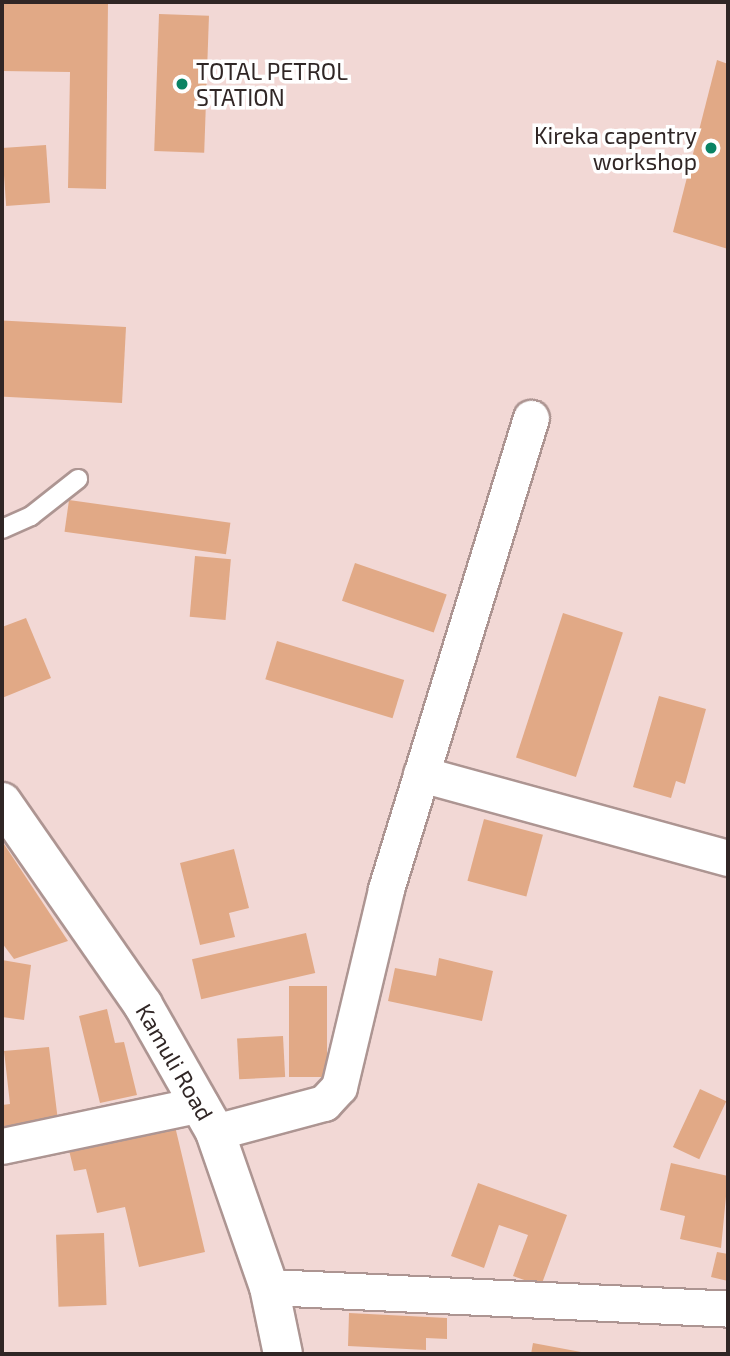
<!DOCTYPE html>
<html>
<head>
<meta charset="utf-8">
<style>
	body { margin:0 }
	#map { position:relative; width:730px; height:1356px; overflow:hidden; background:#f2d8d5; font-family:"Exo 2",sans-serif }
	div>[style] { position:absolute }
	[style*='--x'] { left:calc(var(--x)*1px); top:calc(var(--y)*1px); width:calc(var(--w)*1px); rotate:calc(var(--a)*1deg) }
	.building>* { inset:0; background:#e1a986; transform-origin:0 0 }
	.roads { filter:drop-shadow(2px 0 #ad9592) drop-shadow(-2px 0 #ad9592) drop-shadow(0 2px #ad9592) drop-shadow(0 -2px #ad9592) }
	.lane>* { height:18px; margin:-9px; padding:0 9px; transform-origin:9px; border-radius:9px; background:#fff }
	.street>* { height:35px; margin:-17.5px; padding:0 17.5px; transform-origin:17.5px; border-radius:17.5px; background:#fff }
	.secondary>* { height:38px; margin:-19px; padding:0 19px; transform-origin:19px; border-radius:19px; background:#fff }
	.dots>* { width:19px; height:19px; translate:-50% -50%; box-sizing:border-box; border:4px solid #fff; border-radius:50% }
	span { translate:-50% -50%; white-space:nowrap; text-align:center; line-height:1.15; -webkit-text-stroke:7px #fff; paint-order:stroke }
	.poi-label { font-size:23px; color:#302625 }
	.left { translate:0 -50%; text-align:left }
	.right { translate:-100% -50%; text-align:right }
	.street-label { font-size:23px; color:#302625 }
	.frame { position:absolute; inset:0; border:4px solid #302625; pointer-events:none }
</style>
</head>
<body>
<div id="map">
	<div class="building">
		<div style="clip-path:polygon(2px 2px,108px 2px,106px 189px,68px 188px,70px 72px,2px 71px)"></div>
		<div style="left:159px;top:14px;width:50px;height:137px;rotate:2deg"></div>
		<div style="clip-path:polygon(717px 60px,728px 64px,728px 249px,673px 232px)"></div>
		<div style="left:46px;top:145px;width:58px;height:44px;rotate:86deg"></div>
		<div style="left:126px;top:327px;width:76px;height:124px;rotate:93deg"></div>
		<div style="left:69px;top:500px;width:163px;height:32px;rotate:8deg"></div>
		<div style="left:195px;top:556px;width:36px;height:61px;rotate:5deg"></div>
		<div style="left:355px;top:563px;width:97px;height:40px;rotate:19deg"></div>
		<div style="left:563px;top:613px;width:63px;height:152px;rotate:18deg"></div>
		<div style="clip-path:polygon(26px 618px,51px 678px,2px 698px,2px 627px)"></div>
		<div style="left:277px;top:641px;width:133px;height:40px;rotate:17deg"></div>
		<div style="clip-path:polygon(659px 696px,706px 709px,685px 784px,676px 781px,671px 798px,633px 787px)"></div>
		<div style="left:484px;top:819px;width:61px;height:64px;rotate:15deg"></div>
		<div style="clip-path:polygon(2px 841px,68px 941px,14px 959px,2px 943px)"></div>
		<div style="clip-path:polygon(234px 849px,249px 908px,229px 913px,235px 937px,200px 945px,180px 863px)"></div>
		<div style="left:306px;top:933px;width:41px;height:117px;rotate:77deg"></div>
		<div style="clip-path:polygon(439px 958px,493px 971px,482px 1021px,388px 1001px,395px 968px,436px 976px)"></div>
		<div style="clip-path:polygon(2px 960px,31px 965px,24px 1020px,2px 1017px)"></div>
		<div style="left:289px;top:986px;width:38px;height:91px"></div>
		<div style="clip-path:polygon(107px 1009px,115px 1043px,124px 1042px,137px 1095px,100px 1103px,79px 1016px)"></div>
		<div style="left:283px;top:1036px;width:41px;height:46px;rotate:87deg"></div>
		<div style="clip-path:polygon(49px 1047px,58px 1121px,2px 1127px,2px 1105px,10px 1104px,4px 1051px)"></div>
		<div style="left:700px;top:1089px;width:29px;height:64px;rotate:25deg"></div>
		<div style="clip-path:polygon(174px 1122px,205px 1252px,139px 1267px,125px 1207px,97px 1213px,86px 1169px,74px 1171px,68px 1146px)"></div>
		<div style="clip-path:polygon(671px 1163px,728px 1176px,721px 1248px,680px 1239px,685px 1216px,660px 1210px)"></div>
		<div style="clip-path:polygon(478px 1183px,567px 1215px,541px 1286px,513px 1276px,528px 1235px,499px 1225px,484px 1268px,451px 1256px)"></div>
		<div style="left:104px;top:1233px;width:72px;height:48px;rotate:88deg"></div>
		<div style="clip-path:polygon(717px 1252px,728px 1254px,728px 1281px,711px 1277px)"></div>
		<div style="clip-path:polygon(349px 1313px,447px 1318px,447px 1339px,426px 1338px,426px 1350px,348px 1346px)"></div>
		<div style="clip-path:polygon(533px 1343px,581px 1352px,581px 1354px,531px 1354px)"></div>
	</div>
	<div class="roads">
		<div class="lane">
			<div style="--x:2;--y:529;--w:32;--a:-24"></div>
			<div style="--x:31;--y:516;--w:60;--a:-38.2"></div>
		</div>
		<div class="street">
			<div style="--x:421;--y:774;--w:318;--a:15.3"></div>
			<div style="--x:215;--y:1132;--w:113;--a:-14.9"></div>
			<div style="--x:324;--y:1103;--w:22;--a:-47"></div>
			<div style="--x:339;--y:1087;--w:204;--a:-76.6"></div>
			<div style="--x:386;--y:889;--w:493;--a:-72.9"></div>
			<div style="--x:2;--y:1146;--w:203;--a:-11.9"></div>
			<div style="--x:269;--y:1287;--w:460;--a:2.7"></div>
		</div>
		<div class="secondary">
			<div style="--x:2;--y:802;--w:247;--a:55.2"></div>
			<div style="--x:143;--y:1005;--w:146;--a:60.4"></div>
			<div style="--x:215;--y:1132;--w:164;--a:70.8"></div>
			<div style="--x:269;--y:1287;--w:68;--a:78.2"></div>
		</div>
	</div>
	<div class="dots">
		<div style="left:182px;top:84px;background:#0b8363"></div>
		<div style="left:711px;top:148px;background:#0b8363"></div>
	</div>
	<div class="poi-label">
		<span class="left" style="left:196px;top:84px">TOTAL PETROL<br>STATION</span>
		<span class="right" style="left:697px;top:148px">Kireka capentry<br>workshop</span>
	</div>
	<div class="street-label">
		<span style="left:175px;top:1062px;rotate:60deg">Kamuli Road</span>
	</div>
	<div class="frame"></div>
</div>
</body>
</html>
